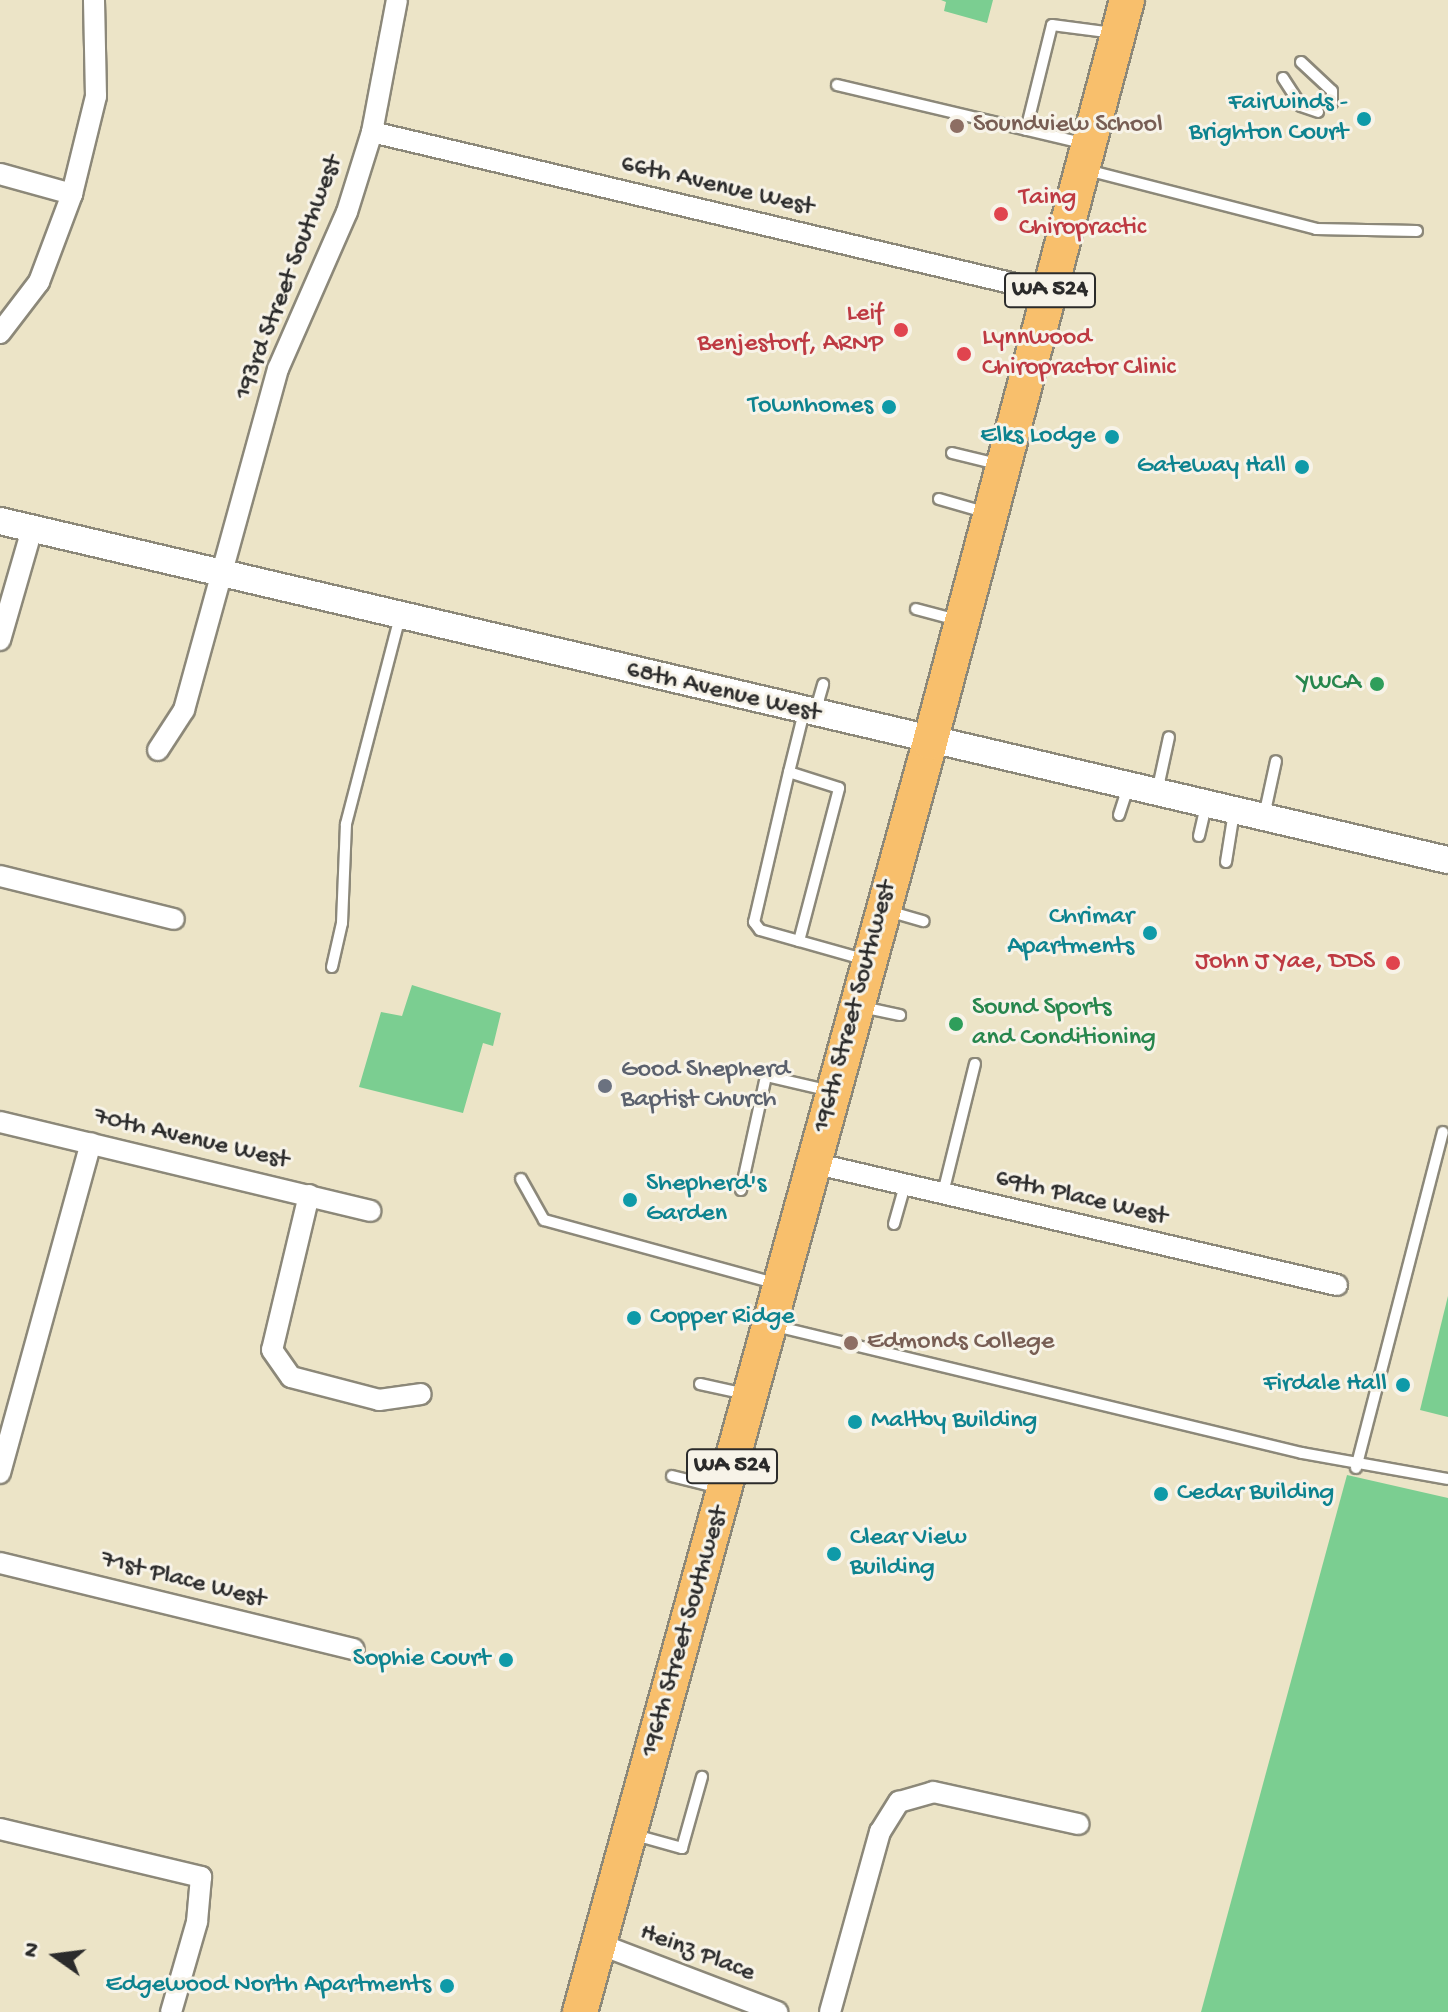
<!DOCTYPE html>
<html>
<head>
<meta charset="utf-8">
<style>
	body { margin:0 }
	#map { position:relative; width:1448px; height:2012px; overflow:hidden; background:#ece4c7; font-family:"Gochi Hand",sans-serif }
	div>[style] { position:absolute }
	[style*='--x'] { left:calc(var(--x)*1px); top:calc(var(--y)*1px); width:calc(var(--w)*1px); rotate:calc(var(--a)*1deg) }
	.green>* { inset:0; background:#7bce91 }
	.roads { filter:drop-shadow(2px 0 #8c8879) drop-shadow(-2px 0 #8c8879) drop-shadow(0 2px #8c8879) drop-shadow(0 -2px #8c8879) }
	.service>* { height:10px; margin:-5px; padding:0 5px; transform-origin:5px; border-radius:5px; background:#fff }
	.minor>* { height:20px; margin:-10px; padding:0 10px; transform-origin:10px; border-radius:10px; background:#fff }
	.tertiary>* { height:26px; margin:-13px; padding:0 13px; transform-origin:13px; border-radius:13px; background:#fff }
	.primary>* { height:34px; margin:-17px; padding:0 17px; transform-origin:17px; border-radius:17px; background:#f8bf6c }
	.dots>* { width:22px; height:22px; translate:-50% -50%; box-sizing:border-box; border:4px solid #f7f3e8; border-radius:50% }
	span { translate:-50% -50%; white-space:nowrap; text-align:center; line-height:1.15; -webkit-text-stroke:6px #f7f3e8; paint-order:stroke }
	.shield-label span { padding:2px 6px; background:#f7f3e8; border:2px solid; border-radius:6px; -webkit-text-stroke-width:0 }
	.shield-label { font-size:24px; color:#2b2b2b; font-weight:700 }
	.culture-label { font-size:26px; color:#0d838f }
	.right { translate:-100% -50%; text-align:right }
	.left { translate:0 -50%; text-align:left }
	.education-label { font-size:26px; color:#785e54 }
	.street-label { font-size:26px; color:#2b2b2b }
	.health-label { font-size:26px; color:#be3a42 }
	.leisure-label { font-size:26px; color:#27864d }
	.worship-label { font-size:26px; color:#5b616d }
	.north { position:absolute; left:16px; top:1916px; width:80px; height:80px; -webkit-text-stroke:6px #f7f3e8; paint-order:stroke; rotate:284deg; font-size:22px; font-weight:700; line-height:32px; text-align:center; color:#2b2b2b }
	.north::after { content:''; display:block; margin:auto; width:28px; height:36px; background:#2b2b2b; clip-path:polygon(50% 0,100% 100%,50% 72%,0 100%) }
</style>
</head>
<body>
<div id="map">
	<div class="green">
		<div style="clip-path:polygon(941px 0,993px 0,987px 23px,944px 11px,946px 2px)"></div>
		<div style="clip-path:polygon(412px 985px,501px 1013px,493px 1046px,483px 1043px,463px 1113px,359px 1087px,381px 1012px,402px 1016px)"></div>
		<div style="clip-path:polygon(1448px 1296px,1448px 1417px,1420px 1410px)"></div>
		<div style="clip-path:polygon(1347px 1475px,1448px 1498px,1448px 2012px,1201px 2012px)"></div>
	</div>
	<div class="roads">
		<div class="service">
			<div style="--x:1301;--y:62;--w:42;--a:43.1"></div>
			<div style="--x:1332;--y:91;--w:12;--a:90"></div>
			<div style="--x:1283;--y:78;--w:33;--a:57"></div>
			<div style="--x:1301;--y:106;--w:18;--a:19"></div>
			<div style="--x:837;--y:85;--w:253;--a:13.3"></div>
			<div style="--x:1026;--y:130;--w:108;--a:-76.1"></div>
			<div style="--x:1052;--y:25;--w:63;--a:7.4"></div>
			<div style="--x:1087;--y:170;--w:236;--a:14.4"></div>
			<div style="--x:1316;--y:229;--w:101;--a:1.1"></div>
			<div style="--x:952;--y:453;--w:46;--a:13.7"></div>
			<div style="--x:939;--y:499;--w:47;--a:16.1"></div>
			<div style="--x:916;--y:609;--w:42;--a:15"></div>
			<div style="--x:816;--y:709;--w:26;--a:-74"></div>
			<div style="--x:789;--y:772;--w:62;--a:-76"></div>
			<div style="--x:1157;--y:792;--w:56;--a:-77.7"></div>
			<div style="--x:1119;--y:815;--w:29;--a:-72"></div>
			<div style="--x:1264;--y:816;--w:56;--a:-77.7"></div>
			<div style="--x:1199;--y:836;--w:32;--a:-77"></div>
			<div style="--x:1226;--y:862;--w:51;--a:-80.9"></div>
			<div style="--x:888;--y:911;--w:37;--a:16"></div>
			<div style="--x:799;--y:941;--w:158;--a:-75.3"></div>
			<div style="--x:839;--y:788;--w:52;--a:-162.3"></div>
			<div style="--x:789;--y:772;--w:154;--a:103.1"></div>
			<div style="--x:754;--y:922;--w:10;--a:53"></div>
			<div style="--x:760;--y:930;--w:41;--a:15.8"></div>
			<div style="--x:799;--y:941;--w:66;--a:15.7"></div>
			<div style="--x:332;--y:967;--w:45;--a:-77.2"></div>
			<div style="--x:342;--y:923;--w:99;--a:-87.7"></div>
			<div style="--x:346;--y:824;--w:215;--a:-75.4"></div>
			<div style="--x:862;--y:1007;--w:39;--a:12"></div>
			<div style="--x:521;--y:1179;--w:47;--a:60.7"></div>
			<div style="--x:544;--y:1220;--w:238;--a:15.3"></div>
			<div style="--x:741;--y:1190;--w:117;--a:-77.6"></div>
			<div style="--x:766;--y:1076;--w:67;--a:13"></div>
			<div style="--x:943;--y:1193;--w:133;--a:-76.1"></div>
			<div style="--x:894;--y:1224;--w:41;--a:-74.2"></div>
			<div style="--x:775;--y:1326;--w:542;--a:13.55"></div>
			<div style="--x:1302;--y:1453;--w:148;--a:10.1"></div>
			<div style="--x:700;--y:1384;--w:46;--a:12.5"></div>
			<div style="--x:1356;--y:1468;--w:347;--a:-75.5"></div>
			<div style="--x:672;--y:1476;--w:49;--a:14"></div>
			<div style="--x:635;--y:1835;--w:49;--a:15.5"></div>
			<div style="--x:682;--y:1848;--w:74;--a:-74.3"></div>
		</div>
		<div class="minor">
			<div style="--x:372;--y:132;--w:696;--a:13.3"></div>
			<div style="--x:0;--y:174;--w:75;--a:15.5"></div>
			<div style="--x:0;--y:333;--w:64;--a:-52.6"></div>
			<div style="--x:39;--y:282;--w:94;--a:-69.4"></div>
			<div style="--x:72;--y:194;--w:101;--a:-76.2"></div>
			<div style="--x:96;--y:96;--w:96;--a:-91.2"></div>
			<div style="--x:0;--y:640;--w:116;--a:-73.9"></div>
			<div style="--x:158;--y:750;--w:48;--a:-57"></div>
			<div style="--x:184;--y:710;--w:354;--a:-74.6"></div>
			<div style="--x:278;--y:369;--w:171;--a:-66.3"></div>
			<div style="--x:347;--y:212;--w:84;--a:-72.6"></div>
			<div style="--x:372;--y:132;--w:134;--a:-79.3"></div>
			<div style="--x:0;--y:876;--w:179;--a:13.9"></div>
			<div style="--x:0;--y:1122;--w:381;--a:13.5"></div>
			<div style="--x:813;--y:1163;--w:538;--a:13.11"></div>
			<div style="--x:309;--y:1195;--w:159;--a:103.4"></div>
			<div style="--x:272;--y:1350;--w:33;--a:55"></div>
			<div style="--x:291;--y:1377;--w:91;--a:14.6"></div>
			<div style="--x:379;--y:1400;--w:42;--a:-8.1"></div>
			<div style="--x:0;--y:1473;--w:342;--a:-74.6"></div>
			<div style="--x:0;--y:1563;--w:364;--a:13.7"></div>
			<div style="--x:0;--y:1829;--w:207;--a:13.4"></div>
			<div style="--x:201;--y:1877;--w:45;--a:95.1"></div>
			<div style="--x:197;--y:1922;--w:94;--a:106.1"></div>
			<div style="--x:599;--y:1944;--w:191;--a:20.9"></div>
			<div style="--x:830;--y:2012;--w:187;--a:-74.5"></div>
			<div style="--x:880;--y:1832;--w:36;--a:-58"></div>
			<div style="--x:899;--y:1802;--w:35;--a:-16"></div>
			<div style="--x:933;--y:1792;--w:149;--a:12.4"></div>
		</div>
		<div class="tertiary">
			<div style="--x:0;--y:521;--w:1487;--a:13.18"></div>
		</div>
		<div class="primary">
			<div style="--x:580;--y:2012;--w:1317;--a:-74.59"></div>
			<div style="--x:930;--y:742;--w:768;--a:-75.13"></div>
		</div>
	</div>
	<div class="dots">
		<div style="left:1364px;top:119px;background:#0f9aa8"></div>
		<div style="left:957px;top:126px;background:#8d6e63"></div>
		<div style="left:1001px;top:214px;background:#e0444e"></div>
		<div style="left:901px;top:330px;background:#e0444e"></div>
		<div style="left:964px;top:354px;background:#e0444e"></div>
		<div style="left:889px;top:407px;background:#0f9aa8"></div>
		<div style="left:1112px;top:437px;background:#0f9aa8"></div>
		<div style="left:1302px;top:467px;background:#0f9aa8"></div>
		<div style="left:1377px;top:684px;background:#2e9e5b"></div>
		<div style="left:1150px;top:933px;background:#0f9aa8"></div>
		<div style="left:1393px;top:963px;background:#e0444e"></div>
		<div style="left:956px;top:1024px;background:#2e9e5b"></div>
		<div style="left:605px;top:1086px;background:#6b7280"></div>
		<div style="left:630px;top:1200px;background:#0f9aa8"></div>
		<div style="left:634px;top:1318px;background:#0f9aa8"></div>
		<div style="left:851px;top:1343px;background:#8d6e63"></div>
		<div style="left:1403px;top:1385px;background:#0f9aa8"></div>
		<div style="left:855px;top:1422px;background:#0f9aa8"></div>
		<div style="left:1161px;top:1494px;background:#0f9aa8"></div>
		<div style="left:834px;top:1554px;background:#0f9aa8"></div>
		<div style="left:506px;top:1660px;background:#0f9aa8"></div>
		<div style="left:447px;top:1986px;background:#0f9aa8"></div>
	</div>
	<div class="shield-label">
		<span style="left:1050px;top:290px">WA 524</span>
		<span style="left:732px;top:1466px">WA 524</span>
	</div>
	<div class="culture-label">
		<span class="right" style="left:1348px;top:119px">Fairwinds -<br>Brighton Court</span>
		<span class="right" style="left:873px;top:407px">Townhomes</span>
		<span class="right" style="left:1096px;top:437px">Elks Lodge</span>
		<span class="right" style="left:1286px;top:467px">Gateway Hall</span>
		<span class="right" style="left:1134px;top:933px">Chrimar<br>Apartments</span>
		<span class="left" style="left:646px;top:1200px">Shepherd's<br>Garden</span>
		<span class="left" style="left:650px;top:1318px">Copper Ridge</span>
		<span class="right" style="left:1387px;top:1385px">Firdale Hall</span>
		<span class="left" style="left:871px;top:1422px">Maltby Building</span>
		<span class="left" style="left:1177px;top:1494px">Cedar Building</span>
		<span class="left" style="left:850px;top:1554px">Clear View<br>Building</span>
		<span class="right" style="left:490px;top:1660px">Sophie Court</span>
		<span class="right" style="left:431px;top:1986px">Edgewood North Apartments</span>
	</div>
	<div class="education-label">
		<span class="left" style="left:973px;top:126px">Soundview School</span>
		<span class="left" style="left:867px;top:1343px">Edmonds College</span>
	</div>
	<div class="street-label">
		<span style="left:717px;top:187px;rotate:13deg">66th Avenue West</span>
		<span style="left:290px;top:278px;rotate:-69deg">193rd Street Southwest</span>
		<span style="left:723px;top:693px;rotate:13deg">68th Avenue West</span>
		<span style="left:856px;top:1007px;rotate:-75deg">196th Street Southwest</span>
		<span style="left:191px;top:1140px;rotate:13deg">70th Avenue West</span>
		<span style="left:1081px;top:1199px;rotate:13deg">69th Place West</span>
		<span style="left:183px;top:1581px;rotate:14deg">71st Place West</span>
		<span style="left:686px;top:1632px;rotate:-74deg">196th Street Southwest</span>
		<span style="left:697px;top:1954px;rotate:21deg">Heinz Place</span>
	</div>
	<div class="health-label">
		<span class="left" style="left:1019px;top:214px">Taing<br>Chiropractic</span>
		<span class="right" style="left:883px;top:330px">Leif<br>Benjestorf, ARNP</span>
		<span class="left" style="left:982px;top:354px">Lynnwood<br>Chiropractor Clinic</span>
		<span class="right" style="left:1375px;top:963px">John J Yae, DDS</span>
	</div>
	<div class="leisure-label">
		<span class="right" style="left:1361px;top:684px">YWCA</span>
		<span class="left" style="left:972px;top:1024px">Sound Sports<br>and Conditioning</span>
	</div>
	<div class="worship-label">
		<span class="left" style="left:621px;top:1086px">Good Shepherd<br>Baptist Church</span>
	</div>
	<div class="north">N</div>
</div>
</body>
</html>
